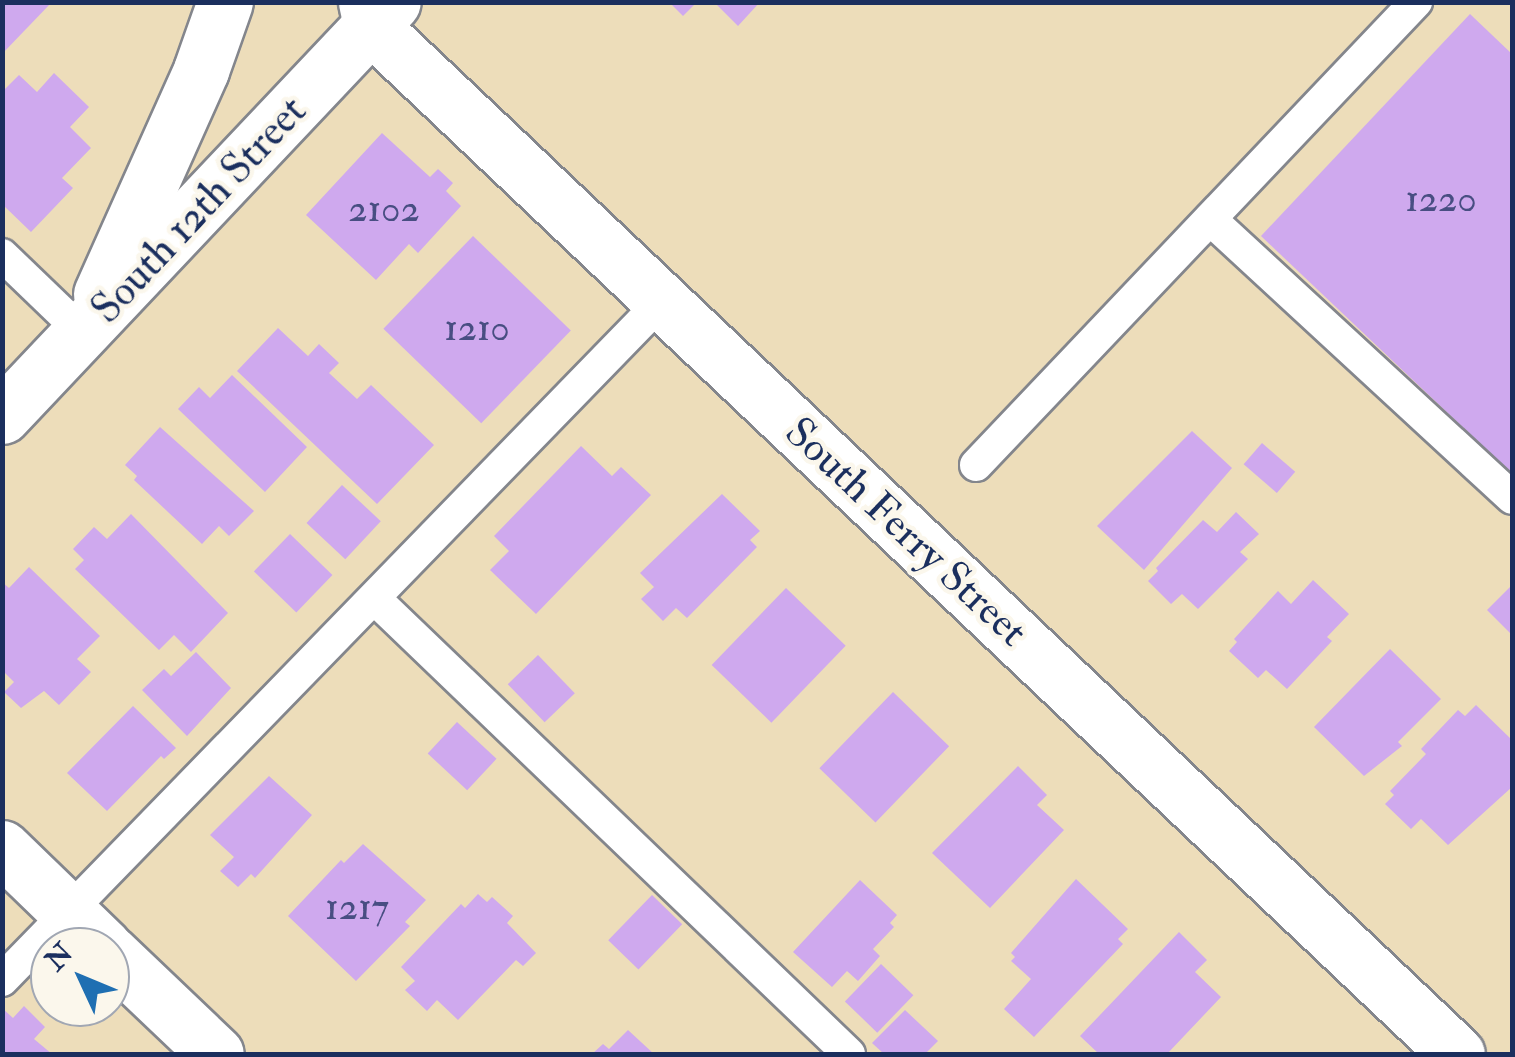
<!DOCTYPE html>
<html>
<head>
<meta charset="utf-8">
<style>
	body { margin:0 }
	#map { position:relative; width:1515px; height:1057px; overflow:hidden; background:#edddba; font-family:"IM FELL Double Pica",serif }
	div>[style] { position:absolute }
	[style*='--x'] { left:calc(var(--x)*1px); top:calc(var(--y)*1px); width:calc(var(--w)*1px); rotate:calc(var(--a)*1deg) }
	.building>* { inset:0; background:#cfa9ee; transform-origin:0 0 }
	.roads { filter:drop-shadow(2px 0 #84868c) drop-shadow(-2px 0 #84868c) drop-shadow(0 2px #84868c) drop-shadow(0 -2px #84868c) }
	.lane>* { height:32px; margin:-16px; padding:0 16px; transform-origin:16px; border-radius:16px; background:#fff }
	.street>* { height:55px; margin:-27.5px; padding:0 27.5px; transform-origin:27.5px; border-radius:27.5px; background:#fff }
	.secondary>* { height:55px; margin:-27.5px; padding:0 27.5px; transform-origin:27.5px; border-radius:27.5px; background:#fff }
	span { translate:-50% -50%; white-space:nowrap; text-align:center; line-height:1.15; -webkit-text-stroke:9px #fbf7ec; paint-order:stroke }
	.number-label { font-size:38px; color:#484e82 }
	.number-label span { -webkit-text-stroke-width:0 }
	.street-label { font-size:42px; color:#1b2f5e }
	.frame { position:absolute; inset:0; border:5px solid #1b2f5e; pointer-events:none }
	.north { position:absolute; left:30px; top:927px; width:100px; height:100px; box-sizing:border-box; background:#fbf7ec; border:2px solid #a1a7b3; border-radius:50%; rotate:314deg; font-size:28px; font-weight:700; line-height:40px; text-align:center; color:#1b2f5e }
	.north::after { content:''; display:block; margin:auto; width:35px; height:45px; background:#1f6fb2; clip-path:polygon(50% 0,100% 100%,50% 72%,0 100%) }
</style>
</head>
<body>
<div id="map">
	<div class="building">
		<div style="clip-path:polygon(2px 2px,52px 2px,2px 54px)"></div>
		<div style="clip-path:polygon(669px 2px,697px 2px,683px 16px)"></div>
		<div style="clip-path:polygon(714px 2px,760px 2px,738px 26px)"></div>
		<div style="clip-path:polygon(1470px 14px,1512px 54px,1512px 474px,1261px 236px)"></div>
		<div style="clip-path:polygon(54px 73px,89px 107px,70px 127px,91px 148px,62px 178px,73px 188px,31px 232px,2px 204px,2px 92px,19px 75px,37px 92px)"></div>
		<div style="clip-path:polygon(382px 133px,430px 177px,438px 169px,453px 183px,446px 191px,461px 206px,418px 253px,409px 244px,376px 280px,306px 215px)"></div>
		<div style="left:473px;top:236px;width:136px;height:129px;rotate:44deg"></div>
		<div style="clip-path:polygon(278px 328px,308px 356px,319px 344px,339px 363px,329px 373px,357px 399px,371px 385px,434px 445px,377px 504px,237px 371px)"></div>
		<div style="clip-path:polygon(232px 375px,307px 447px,265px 492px,178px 409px,199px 387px,210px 398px)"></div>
		<div style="clip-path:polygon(160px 427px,254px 511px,229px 536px,219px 526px,202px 544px,134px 480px,137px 476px,125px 465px)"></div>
		<div style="clip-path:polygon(1192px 431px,1232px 468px,1144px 570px,1097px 526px)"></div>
		<div style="left:1262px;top:443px;width:44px;height:28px;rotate:41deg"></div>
		<div style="clip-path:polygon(581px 446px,612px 476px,621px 467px,651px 495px,536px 614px,490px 570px,509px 551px,494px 536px)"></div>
		<div style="left:342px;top:485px;width:53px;height:52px;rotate:43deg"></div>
		<div style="clip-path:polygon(722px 494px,760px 531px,750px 540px,757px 547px,687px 618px,676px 608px,663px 621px,641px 599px,654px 587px,640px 573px)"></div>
		<div style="clip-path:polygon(1236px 512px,1259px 534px,1240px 552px,1248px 559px,1198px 609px,1182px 594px,1171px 604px,1148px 581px,1158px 571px,1156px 568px,1203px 520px,1217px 532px)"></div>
		<div style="clip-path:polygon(131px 514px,228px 613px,191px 652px,174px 635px,159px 650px,75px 569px,84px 560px,73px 549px,94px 527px,107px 539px)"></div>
		<div style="left:290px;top:534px;width:59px;height:52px;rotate:44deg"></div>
		<div style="clip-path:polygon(29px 567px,100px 636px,77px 659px,91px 672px,59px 705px,44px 691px,21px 708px,4px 692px,14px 682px,2px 670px,2px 582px,9px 588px)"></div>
		<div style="clip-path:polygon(1313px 580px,1349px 614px,1327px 637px,1332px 641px,1287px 689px,1266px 670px,1258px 678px,1229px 651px,1237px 642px,1234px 639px,1278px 591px,1291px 604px)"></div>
		<div style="clip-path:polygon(1512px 585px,1512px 635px,1487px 610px)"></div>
		<div style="left:786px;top:588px;width:83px;height:107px;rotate:44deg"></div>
		<div style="clip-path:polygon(1390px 649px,1441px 699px,1398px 742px,1402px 746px,1364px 776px,1314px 727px)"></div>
		<div style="clip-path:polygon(196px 652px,231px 688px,187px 736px,142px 690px,164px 669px,171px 676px)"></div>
		<div style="left:538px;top:655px;width:53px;height:42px;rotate:46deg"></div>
		<div style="left:893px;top:692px;width:78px;height:106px;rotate:44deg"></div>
		<div style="clip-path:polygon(1476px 705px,1512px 740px,1512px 787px,1448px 845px,1421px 819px,1411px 829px,1385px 804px,1394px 795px,1390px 791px,1426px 754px,1421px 749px,1458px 710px,1465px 716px)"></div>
		<div style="clip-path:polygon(133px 706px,176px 748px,164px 759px,161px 756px,107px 811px,67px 773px)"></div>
		<div style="left:457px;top:722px;width:54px;height:43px;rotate:43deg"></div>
		<div style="clip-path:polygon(1018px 766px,1047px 795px,1037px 805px,1064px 830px,990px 908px,932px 853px)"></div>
		<div style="clip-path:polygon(269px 776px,312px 815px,255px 878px,251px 874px,238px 887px,220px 871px,234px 857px,210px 835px)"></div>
		<div style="clip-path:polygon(363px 844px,426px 900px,405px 922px,410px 926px,356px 981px,288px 916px,341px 860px,344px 863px)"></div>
		<div style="clip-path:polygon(1076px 879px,1128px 929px,1118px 939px,1123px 944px,1034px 1037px,1004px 1009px,1031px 979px,1011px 961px,1015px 957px,1011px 953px)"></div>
		<div style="clip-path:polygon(860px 880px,897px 915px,890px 923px,894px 927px,873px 949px,880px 956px,858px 981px,847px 971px,832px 987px,793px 952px)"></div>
		<div style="clip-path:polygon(478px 894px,487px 902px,492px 897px,513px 916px,507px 923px,536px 953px,523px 966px,516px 960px,458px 1020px,437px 1000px,427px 1011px,405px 990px,415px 981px,401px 967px,461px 904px,465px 908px)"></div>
		<div style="left:652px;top:895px;width:42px;height:63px;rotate:44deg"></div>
		<div style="clip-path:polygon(1179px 932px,1207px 960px,1195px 972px,1221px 997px,1167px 1054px,1099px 1054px,1080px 1036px)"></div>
		<div style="left:881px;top:964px;width:45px;height:52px;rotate:44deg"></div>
		<div style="clip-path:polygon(24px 1006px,45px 1027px,34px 1039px,52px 1054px,2px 1054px,2px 1008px,13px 1018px)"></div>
		<div style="clip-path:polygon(905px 1010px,938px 1041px,925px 1054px,884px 1054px,872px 1043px)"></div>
		<div style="clip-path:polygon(628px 1030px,654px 1054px,592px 1054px,603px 1044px,609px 1049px)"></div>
	</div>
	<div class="roads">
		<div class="lane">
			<div style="--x:1210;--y:219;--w:411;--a:42.7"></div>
			<div style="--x:2;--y:255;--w:112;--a:43.9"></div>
			<div style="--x:976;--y:465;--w:639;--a:-46.46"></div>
			<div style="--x:375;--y:599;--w:657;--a:43.83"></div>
			<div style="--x:2;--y:980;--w:947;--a:-45.81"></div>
		</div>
		<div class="street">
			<div style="--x:366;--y:2;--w:25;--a:78"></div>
			<div style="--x:371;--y:26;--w:1495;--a:43.43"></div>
			<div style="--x:2;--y:848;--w:142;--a:44.1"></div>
			<div style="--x:110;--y:953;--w:146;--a:43.6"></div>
		</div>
		<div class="secondary">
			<div style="--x:101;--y:294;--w:245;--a:-65.9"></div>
			<div style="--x:201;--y:70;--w:72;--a:-70.6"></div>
			<div style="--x:2;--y:416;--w:569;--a:-46.64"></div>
		</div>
	</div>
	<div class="number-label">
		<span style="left:1441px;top:200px">1220</span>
		<span style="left:384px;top:210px">2102</span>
		<span style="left:477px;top:329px">1210</span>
		<span style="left:357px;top:908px">1217</span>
	</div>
	<div class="street-label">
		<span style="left:199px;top:210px;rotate:-47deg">South 12th Street</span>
		<span style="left:906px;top:532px;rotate:43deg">South Ferry Street</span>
	</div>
	<div class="frame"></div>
	<div class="north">N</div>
</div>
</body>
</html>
